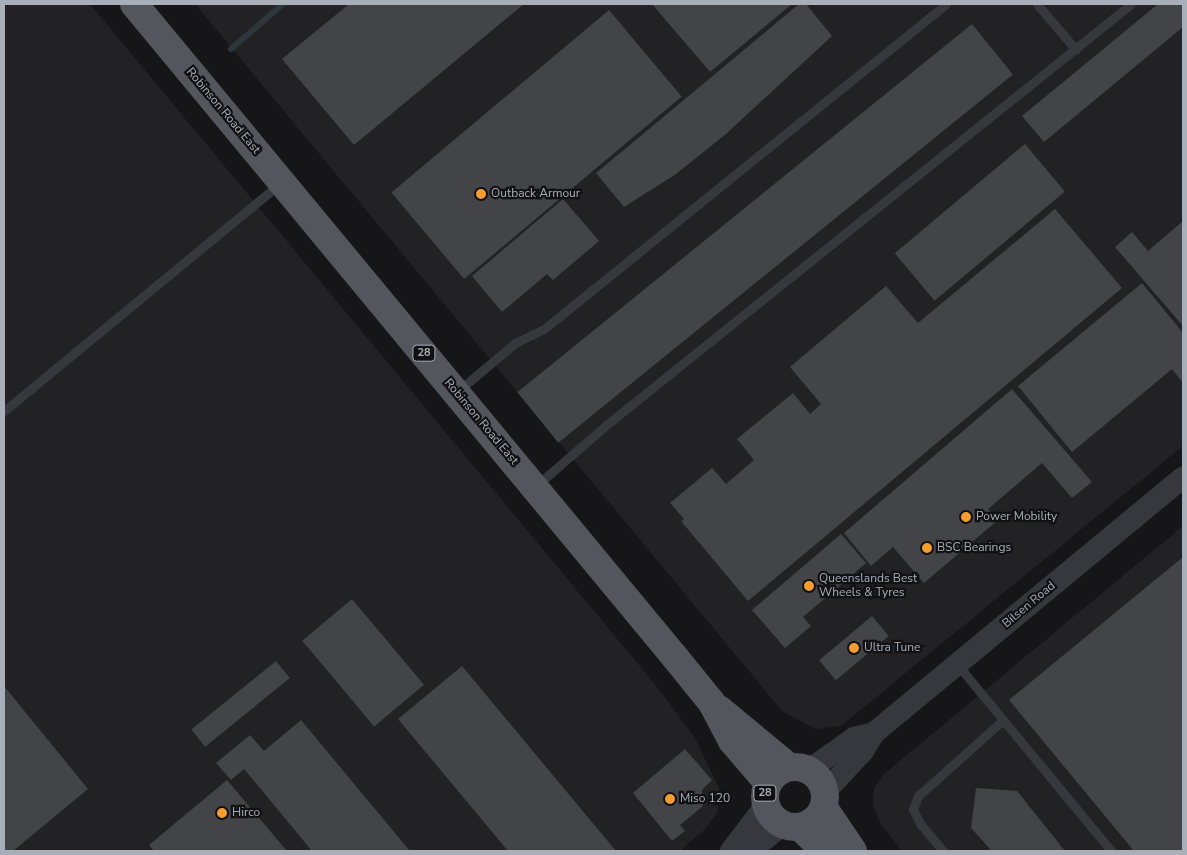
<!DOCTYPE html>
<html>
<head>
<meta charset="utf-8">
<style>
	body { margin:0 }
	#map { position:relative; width:1187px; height:855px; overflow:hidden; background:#161618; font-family:"Nunito Sans",sans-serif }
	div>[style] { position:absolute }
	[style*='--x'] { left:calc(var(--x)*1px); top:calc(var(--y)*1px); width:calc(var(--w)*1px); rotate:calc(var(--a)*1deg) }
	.built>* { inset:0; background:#222225 }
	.stream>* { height:6px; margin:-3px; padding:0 3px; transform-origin:3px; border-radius:3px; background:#2c373c }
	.building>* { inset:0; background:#424448; transform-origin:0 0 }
	.service>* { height:9px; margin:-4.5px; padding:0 4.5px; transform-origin:4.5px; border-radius:4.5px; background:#37383d }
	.tertiary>* { height:22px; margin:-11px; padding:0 11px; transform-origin:11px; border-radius:11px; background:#37383d }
	.primary>* { height:28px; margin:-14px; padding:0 14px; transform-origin:14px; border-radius:14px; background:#53565c }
	.primary>.ring { margin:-14px; padding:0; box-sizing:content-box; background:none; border:28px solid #53565c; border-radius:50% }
	.dots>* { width:14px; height:14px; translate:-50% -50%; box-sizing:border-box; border:2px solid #111113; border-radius:50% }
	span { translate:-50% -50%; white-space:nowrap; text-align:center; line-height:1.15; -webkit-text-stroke:4.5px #111113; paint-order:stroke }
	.shield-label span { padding:1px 4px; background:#111113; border:1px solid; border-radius:4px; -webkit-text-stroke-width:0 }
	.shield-label { font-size:11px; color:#a8afb8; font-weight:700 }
	.street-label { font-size:12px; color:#a8afb8 }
	.poi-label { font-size:12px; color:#a8afb8 }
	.left { translate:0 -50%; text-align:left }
	.frame { position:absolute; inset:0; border:5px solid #a8afb8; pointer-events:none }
</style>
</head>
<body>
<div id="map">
	<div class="built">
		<div style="clip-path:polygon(4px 4px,90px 4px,658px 688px,695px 738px,719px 788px,718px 812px,705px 829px,680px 851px,4px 851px)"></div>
		<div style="clip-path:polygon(195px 4px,1183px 4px,1183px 446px,841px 726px,816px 729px,783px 712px)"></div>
		<div style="clip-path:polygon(1183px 526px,1183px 851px,902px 851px,880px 823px,873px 805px,874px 788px,884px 774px)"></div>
	</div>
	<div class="stream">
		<div style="--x:231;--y:49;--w:69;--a:-40.9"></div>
	</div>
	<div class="building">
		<div style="clip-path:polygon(349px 4px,524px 4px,354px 145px,282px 59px)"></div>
		<div style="clip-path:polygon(652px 4px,792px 4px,710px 72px)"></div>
		<div style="clip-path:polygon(799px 4px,806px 4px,832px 36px,726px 134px,676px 174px,624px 207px,596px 173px)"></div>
		<div style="clip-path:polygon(1158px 4px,1183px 4px,1183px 27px,1044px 142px,1022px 116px)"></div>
		<div style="left:609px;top:10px;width:113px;height:284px;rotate:50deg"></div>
		<div style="left:972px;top:24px;width:65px;height:585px;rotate:51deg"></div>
		<div style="left:1025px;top:144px;width:62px;height:170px;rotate:50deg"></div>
		<div style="clip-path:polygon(563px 199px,599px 241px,553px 280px,547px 274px,502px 312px,472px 276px)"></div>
		<div style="clip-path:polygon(1055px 209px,1122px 288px,748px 601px,681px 521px,684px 519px,670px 503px,712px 468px,726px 484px,754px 460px,737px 439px,793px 393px,810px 414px,821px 404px,790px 367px,886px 286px,918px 323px)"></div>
		<div style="clip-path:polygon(1183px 221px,1183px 326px,1115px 247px,1132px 232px,1148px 251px)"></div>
		<div style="clip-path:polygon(1142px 283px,1183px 333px,1183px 383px,1172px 369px,1072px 452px,1018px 386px)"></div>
		<div style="clip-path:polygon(1012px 389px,1092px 482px,1072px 498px,1042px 463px,988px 509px,998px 520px,924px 583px,893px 547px,871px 566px,844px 533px)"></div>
		<div style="clip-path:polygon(841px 534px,866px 563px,803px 617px,811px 626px,785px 648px,752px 610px)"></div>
		<div style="clip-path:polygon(1183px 557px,1183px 851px,1134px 851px,1009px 700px)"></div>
		<div style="left:352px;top:599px;width:112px;height:65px;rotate:50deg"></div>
		<div style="left:872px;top:616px;width:26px;height:69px;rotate:50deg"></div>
		<div style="left:276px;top:661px;width:22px;height:109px;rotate:51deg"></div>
		<div style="clip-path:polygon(462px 666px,616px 851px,508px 851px,398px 719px)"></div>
		<div style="clip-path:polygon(4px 686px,88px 789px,13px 851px,4px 851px)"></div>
		<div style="clip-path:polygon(301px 720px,410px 851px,312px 851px,244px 769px,231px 780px,216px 763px,250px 735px,264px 751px)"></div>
		<div style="clip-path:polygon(685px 749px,712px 780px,702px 790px,703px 806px,680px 825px,685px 831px,672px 841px,633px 793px)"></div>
		<div style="clip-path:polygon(227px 780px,287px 851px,154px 851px,149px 845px)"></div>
		<div style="clip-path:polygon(976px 788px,1017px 791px,1065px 851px,992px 851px,971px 828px)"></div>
	</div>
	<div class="service">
		<div style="--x:1037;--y:4;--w:60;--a:49.7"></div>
		<div style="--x:458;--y:391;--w:75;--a:-40.1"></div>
		<div style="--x:515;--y:343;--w:32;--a:-26"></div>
		<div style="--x:544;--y:329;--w:517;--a:-38.95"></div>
		<div style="--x:4;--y:411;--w:357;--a:-39.5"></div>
		<div style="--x:537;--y:485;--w:90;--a:-40.9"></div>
		<div style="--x:605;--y:426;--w:674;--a:-38.74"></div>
		<div style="--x:957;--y:664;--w:242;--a:50.5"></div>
		<div style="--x:943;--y:851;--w:34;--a:-130"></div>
		<div style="--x:921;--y:825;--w:18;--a:-117"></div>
		<div style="--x:913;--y:809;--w:14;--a:-69"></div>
		<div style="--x:918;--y:796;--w:114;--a:-41.8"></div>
	</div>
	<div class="tertiary">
		<div style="--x:809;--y:770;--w:55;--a:-35.4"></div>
		<div style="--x:854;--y:738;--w:21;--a:-14"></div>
		<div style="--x:825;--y:792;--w:56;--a:-47.2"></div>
		<div style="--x:863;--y:751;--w:21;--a:-59"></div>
		<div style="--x:874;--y:733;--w:401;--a:-39.6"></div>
		<div style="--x:731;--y:851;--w:58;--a:-52.7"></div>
		<div style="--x:739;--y:851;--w:29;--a:-25"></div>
		<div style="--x:765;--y:839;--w:23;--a:-40"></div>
	</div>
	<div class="primary">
		<div style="--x:134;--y:4;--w:847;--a:50.37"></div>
		<div style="--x:674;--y:656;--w:60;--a:51"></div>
		<div style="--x:712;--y:703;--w:43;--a:62.2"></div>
		<div style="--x:732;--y:741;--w:55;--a:49.4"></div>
		<div style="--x:719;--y:709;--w:91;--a:39.6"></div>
		<div class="ring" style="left:765px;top:767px;width:32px;height:32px"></div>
		<div style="--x:824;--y:808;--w:52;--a:56"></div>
		<div style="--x:800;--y:827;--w:35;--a:44"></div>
	</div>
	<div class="dots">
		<div style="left:481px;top:194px;background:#f69d30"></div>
		<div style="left:966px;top:517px;background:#f69d30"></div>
		<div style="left:927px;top:548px;background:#f69d30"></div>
		<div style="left:809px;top:586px;background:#f69d30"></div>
		<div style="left:854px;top:648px;background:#f69d30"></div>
		<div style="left:670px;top:799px;background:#f69d30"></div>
		<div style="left:222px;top:813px;background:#f69d30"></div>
	</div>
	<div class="shield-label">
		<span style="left:424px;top:353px">28</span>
		<span style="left:765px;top:793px">28</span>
	</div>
	<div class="street-label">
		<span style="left:223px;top:111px;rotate:50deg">Robinson Road East</span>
		<span style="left:481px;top:422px;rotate:50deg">Robinson Road East</span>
		<span style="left:1029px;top:605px;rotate:-40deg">Bilsen Road</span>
	</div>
	<div class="poi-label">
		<span class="left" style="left:491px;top:194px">Outback Armour</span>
		<span class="left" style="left:976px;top:517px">Power Mobility</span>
		<span class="left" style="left:937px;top:548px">BSC Bearings</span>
		<span class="left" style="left:819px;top:586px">Queenslands Best<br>Wheels &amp; Tyres</span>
		<span class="left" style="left:864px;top:648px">Ultra Tune</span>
		<span class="left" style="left:680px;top:799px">Miso 120</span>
		<span class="left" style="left:232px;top:813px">Hirco</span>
	</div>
	<div class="frame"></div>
</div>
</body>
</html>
